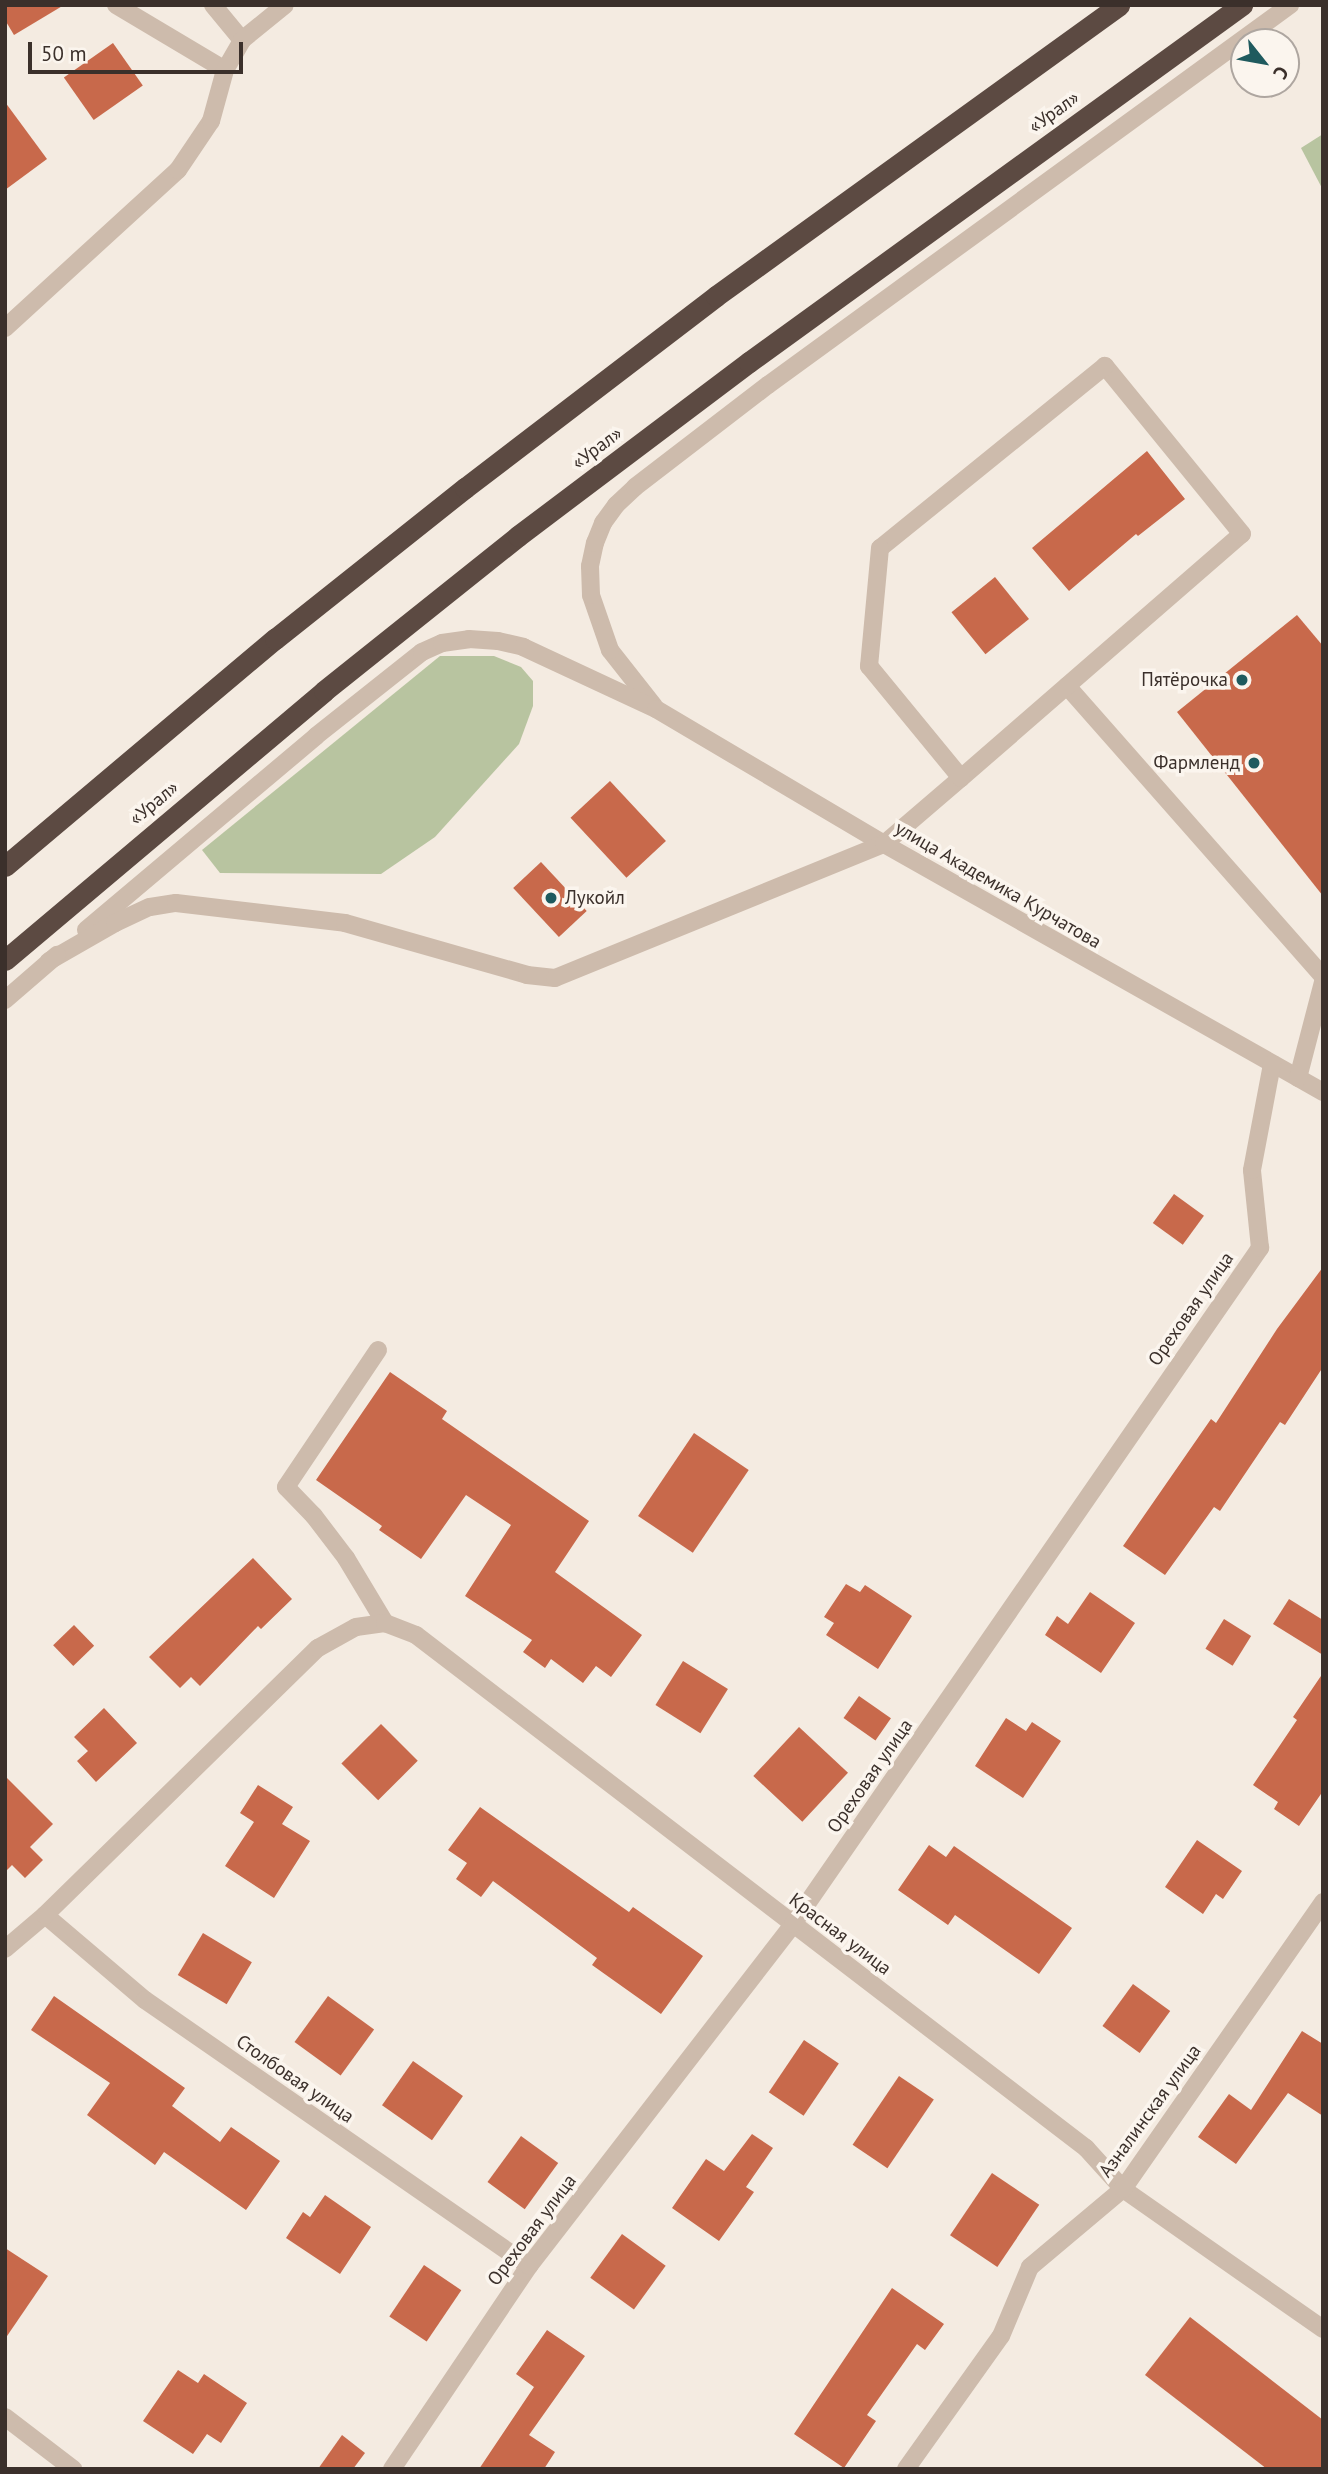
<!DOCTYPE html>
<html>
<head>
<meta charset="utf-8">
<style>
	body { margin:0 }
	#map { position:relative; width:1328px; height:2474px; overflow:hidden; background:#f4ebe1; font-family:"PT Sans",sans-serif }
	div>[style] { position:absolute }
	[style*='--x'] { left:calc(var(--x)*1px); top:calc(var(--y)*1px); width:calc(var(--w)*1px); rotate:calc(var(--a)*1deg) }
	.green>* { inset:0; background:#b8c4a0 }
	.building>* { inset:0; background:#c8694b; transform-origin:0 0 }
	.minor>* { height:18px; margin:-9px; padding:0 9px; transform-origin:9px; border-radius:9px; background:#cdbbac }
	.highway>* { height:21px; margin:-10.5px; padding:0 10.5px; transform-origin:10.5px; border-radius:10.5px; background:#5c4a42 }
	.dots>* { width:19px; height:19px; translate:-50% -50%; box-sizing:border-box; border:4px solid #fbf5ee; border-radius:50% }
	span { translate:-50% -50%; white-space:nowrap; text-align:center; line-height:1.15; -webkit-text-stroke:7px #fbf5ee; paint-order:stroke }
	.street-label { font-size:19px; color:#3b302b }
	.poi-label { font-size:19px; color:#3b302b }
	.right { translate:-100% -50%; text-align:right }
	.left { translate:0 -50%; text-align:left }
	.frame { position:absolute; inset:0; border:7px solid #3b302b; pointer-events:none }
	.north { position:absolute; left:1230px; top:28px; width:70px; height:70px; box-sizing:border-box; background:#fbf5ee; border:2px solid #aea6a0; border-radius:50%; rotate:121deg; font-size:19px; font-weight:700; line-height:28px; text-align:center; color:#3b302b }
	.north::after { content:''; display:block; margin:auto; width:24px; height:32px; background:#1f5a5e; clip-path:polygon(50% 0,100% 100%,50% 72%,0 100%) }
	.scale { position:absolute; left:28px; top:42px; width:215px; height:32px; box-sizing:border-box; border:4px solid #3b302b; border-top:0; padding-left:9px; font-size:21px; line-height:24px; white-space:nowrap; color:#3b302b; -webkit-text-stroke:5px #fbf5ee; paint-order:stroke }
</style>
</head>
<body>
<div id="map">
	<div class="green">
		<div style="clip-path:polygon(1323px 134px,1323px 190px,1301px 148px)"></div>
		<div style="clip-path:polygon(440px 656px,494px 656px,521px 667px,533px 681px,533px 706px,519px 744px,435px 837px,381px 874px,220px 873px,202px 850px)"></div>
	</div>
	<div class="building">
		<div style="clip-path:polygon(5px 5px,64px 5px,14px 35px,5px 20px)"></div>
		<div style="left:113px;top:43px;width:52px;height:60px;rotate:55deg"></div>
		<div style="clip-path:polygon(5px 102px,47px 159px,5px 190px)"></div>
		<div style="clip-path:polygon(1147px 451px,1185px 499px,1138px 536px,1136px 534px,1069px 591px,1032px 548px)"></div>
		<div style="left:995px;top:577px;width:54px;height:56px;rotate:51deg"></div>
		<div style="clip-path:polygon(1297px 615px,1323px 646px,1323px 896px,1177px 712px)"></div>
		<div style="left:610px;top:781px;width:82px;height:54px;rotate:47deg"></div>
		<div style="left:541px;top:862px;width:67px;height:38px;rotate:47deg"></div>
		<div style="left:1174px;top:1194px;width:37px;height:36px;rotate:36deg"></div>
		<div style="clip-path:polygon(1323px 1267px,1323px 1367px,1285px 1425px,1280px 1422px,1220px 1511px,1214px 1507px,1165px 1575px,1123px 1546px,1211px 1419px,1216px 1423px,1277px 1329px)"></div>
		<div style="clip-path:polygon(390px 1372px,447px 1411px,442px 1419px,589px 1521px,555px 1572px,642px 1635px,611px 1677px,596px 1666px,583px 1683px,551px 1659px,545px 1668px,523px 1652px,532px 1640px,465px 1596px,511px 1525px,466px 1495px,421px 1559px,379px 1530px,382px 1526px,316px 1480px)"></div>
		<div style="left:694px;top:1433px;width:66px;height:100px;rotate:34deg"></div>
		<div style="clip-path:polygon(253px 1558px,292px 1599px,261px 1629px,258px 1626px,200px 1686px,191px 1677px,180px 1688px,149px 1657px)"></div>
		<div style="clip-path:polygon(846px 1584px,860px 1592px,865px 1585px,912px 1616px,878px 1669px,826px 1635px,834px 1623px,824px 1617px)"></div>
		<div style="clip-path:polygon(1090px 1592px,1135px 1623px,1101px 1673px,1045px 1635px,1057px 1616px,1068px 1624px)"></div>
		<div style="clip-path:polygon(1289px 1599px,1323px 1620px,1323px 1655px,1273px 1624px)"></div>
		<div style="left:1224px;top:1619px;width:32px;height:35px;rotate:32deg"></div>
		<div style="left:74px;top:1625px;width:29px;height:29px;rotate:46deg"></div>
		<div style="left:683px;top:1661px;width:53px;height:52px;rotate:32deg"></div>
		<div style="clip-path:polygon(1323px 1673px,1323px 1791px,1299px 1826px,1274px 1809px,1278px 1802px,1253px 1785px,1297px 1720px,1293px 1717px)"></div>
		<div style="left:859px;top:1696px;width:39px;height:27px;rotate:35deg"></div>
		<div style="clip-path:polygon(104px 1708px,137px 1743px,96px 1782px,77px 1761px,88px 1751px,74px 1737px)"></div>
		<div style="clip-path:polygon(1006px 1718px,1026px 1731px,1032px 1722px,1061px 1741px,1023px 1798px,975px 1766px)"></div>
		<div style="left:381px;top:1724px;width:52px;height:56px;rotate:45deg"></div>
		<div style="left:799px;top:1727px;width:67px;height:67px;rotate:43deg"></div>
		<div style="clip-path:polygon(5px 1776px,53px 1824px,30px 1847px,43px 1860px,25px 1878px,12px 1865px,5px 1872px)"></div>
		<div style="clip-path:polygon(258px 1785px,293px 1807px,282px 1824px,310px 1841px,274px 1898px,225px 1866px,254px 1822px,240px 1813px)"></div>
		<div style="clip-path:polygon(480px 1807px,629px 1912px,633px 1907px,703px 1956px,661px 2014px,592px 1965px,597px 1958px,493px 1881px,481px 1897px,456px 1879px,467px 1863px,448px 1850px)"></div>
		<div style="clip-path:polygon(1197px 1840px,1242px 1871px,1223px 1899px,1216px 1894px,1203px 1914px,1165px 1887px)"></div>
		<div style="clip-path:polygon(929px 1845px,946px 1857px,954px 1846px,1072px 1928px,1039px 1974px,955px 1915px,948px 1925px,898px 1890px)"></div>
		<div style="left:203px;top:1933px;width:57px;height:49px;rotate:31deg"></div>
		<div style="left:1133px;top:1984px;width:46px;height:52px;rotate:36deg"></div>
		<div style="clip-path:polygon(54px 1996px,185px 2088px,172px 2106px,220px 2142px,231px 2127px,280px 2161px,246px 2210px,164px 2152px,155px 2165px,87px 2115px,110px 2083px,31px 2030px)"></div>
		<div style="left:328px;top:1996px;width:57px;height:57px;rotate:36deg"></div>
		<div style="clip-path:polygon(1302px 2031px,1323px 2044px,1323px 2116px,1288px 2093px,1236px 2164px,1198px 2137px,1229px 2094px,1251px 2110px)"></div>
		<div style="left:804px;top:2040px;width:42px;height:63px;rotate:34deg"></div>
		<div style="left:413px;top:2061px;width:61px;height:54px;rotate:35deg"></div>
		<div style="left:899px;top:2076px;width:42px;height:83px;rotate:34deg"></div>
		<div style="clip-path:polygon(752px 2134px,773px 2148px,746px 2187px,754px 2192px,719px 2241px,672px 2208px,706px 2159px,724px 2171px)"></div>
		<div style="left:521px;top:2136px;width:46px;height:57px;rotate:36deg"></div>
		<div style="left:992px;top:2173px;width:57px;height:75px;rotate:34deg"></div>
		<div style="clip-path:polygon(325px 2195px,371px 2227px,340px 2274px,286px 2238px,303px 2212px,310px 2217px)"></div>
		<div style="left:622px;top:2234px;width:54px;height:54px;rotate:36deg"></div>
		<div style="clip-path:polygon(5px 2248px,48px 2276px,5px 2339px)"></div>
		<div style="left:424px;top:2265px;width:45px;height:62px;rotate:34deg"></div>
		<div style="clip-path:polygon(892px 2288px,944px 2324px,925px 2350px,917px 2344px,867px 2415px,876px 2421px,844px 2468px,794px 2434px)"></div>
		<div style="clip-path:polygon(1190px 2317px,1323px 2420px,1323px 2469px,1267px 2469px,1145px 2375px)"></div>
		<div style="clip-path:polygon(547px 2330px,585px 2356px,529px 2435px,555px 2452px,544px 2469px,479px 2469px,534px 2387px,516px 2374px)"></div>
		<div style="clip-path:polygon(178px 2370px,198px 2383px,204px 2374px,247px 2403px,221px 2443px,207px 2434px,193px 2454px,143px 2421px)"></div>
		<div style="clip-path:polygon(342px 2435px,365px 2453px,353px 2469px,318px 2469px)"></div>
	</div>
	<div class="minor">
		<div style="--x:116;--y:5;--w:127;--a:30.8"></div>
		<div style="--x:213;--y:5;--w:45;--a:50.4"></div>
		<div style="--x:5;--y:328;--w:234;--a:-42.4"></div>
		<div style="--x:178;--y:170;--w:59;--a:-56"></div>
		<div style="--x:211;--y:121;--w:53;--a:-74.6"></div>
		<div style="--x:225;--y:70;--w:34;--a:-60"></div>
		<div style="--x:242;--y:40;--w:55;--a:-39.1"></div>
		<div style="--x:1067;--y:686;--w:387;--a:48.6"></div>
		<div style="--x:654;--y:706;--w:71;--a:-128.2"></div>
		<div style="--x:610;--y:650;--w:58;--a:-109.1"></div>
		<div style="--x:591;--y:595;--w:29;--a:-92"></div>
		<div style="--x:590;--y:566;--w:24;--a:-78"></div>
		<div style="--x:595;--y:543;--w:22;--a:-68"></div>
		<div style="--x:603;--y:523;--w:22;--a:-54"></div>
		<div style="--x:616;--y:505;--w:26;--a:-43"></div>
		<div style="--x:635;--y:487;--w:168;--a:-37.5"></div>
		<div style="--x:768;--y:385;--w:646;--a:-36.05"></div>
		<div style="--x:86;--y:930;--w:301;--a:-40.1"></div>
		<div style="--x:316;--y:736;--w:135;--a:-38.4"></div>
		<div style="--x:422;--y:652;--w:22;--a:-24"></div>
		<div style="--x:442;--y:643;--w:27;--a:-8"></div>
		<div style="--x:469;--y:639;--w:29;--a:4"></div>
		<div style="--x:498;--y:641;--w:26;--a:13"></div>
		<div style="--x:523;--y:647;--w:147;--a:25"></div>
		<div style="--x:656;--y:709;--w:265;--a:30.6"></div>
		<div style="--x:884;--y:844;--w:504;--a:29.46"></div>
		<div style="--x:49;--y:961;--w:76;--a:-29.9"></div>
		<div style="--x:115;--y:923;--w:38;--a:-25"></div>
		<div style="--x:150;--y:907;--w:26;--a:-9"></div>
		<div style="--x:176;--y:903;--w:170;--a:6.7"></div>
		<div style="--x:345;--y:923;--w:189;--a:15.9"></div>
		<div style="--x:527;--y:975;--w:28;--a:6"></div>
		<div style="--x:555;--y:978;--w:355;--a:-22.2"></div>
		<div style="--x:884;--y:844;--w:101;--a:-40.6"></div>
		<div style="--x:961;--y:778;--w:372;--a:-41"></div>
		<div style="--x:1242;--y:534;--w:217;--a:-129.2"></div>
		<div style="--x:1105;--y:366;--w:289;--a:141"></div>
		<div style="--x:880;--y:548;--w:119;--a:95.3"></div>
		<div style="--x:869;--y:666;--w:145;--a:50.6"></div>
		<div style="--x:5;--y:1000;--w:69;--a:-40.9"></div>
		<div style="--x:1298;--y:1078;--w:99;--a:-75.4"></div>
		<div style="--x:378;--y:1350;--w:165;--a:123.9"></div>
		<div style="--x:286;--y:1487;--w:40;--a:46"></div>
		<div style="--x:314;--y:1516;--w:53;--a:52.7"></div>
		<div style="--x:346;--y:1558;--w:76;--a:59"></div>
		<div style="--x:45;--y:1915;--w:131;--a:40.4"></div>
		<div style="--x:145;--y:2000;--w:467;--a:34.7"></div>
		<div style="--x:5;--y:1949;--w:52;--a:-40.4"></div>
		<div style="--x:45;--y:1915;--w:382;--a:-44.4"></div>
		<div style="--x:318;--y:1648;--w:43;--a:-28.9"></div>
		<div style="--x:356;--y:1627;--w:29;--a:-8"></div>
		<div style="--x:385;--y:1623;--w:33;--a:21"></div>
		<div style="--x:416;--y:1635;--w:844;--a:37.44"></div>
		<div style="--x:1086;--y:2148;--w:55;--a:47.9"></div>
		<div style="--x:1123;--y:2189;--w:244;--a:35"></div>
		<div style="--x:5;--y:2417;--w:86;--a:37.4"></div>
		<div style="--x:392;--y:2469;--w:245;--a:-56"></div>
		<div style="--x:529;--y:2266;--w:432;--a:-52.3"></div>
		<div style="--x:793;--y:1924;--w:822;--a:-55.36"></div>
		<div style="--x:1260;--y:1248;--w:78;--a:-95.9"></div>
		<div style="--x:1252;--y:1170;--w:108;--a:-79.3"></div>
		<div style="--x:906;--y:2469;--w:163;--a:-54.5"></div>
		<div style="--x:1001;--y:2336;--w:75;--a:-67.2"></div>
		<div style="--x:1030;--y:2267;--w:121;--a:-40"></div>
		<div style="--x:1123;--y:2189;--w:350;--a:-55.1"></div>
	</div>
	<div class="highway">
		<div style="--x:5;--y:866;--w:353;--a:-40.1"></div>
		<div style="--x:275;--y:639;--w:243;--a:-38.5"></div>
		<div style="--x:465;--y:488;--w:316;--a:-37.4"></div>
		<div style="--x:716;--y:296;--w:497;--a:-35.8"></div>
		<div style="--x:5;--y:960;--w:417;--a:-40.1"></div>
		<div style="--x:324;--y:691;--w:248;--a:-38.6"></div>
		<div style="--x:518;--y:536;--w:289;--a:-37"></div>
		<div style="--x:749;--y:362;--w:609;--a:-35.91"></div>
	</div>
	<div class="dots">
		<div style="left:1242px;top:680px;background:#1f5a5e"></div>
		<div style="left:1254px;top:763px;background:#1f5a5e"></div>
		<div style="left:551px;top:898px;background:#1f5a5e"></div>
	</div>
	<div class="street-label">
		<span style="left:1054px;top:112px;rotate:-36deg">«Урал»</span>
		<span style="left:597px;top:448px;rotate:-37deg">«Урал»</span>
		<span style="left:154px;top:803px;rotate:-40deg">«Урал»</span>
		<span style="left:998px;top:885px;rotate:30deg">улица Академика Курчатова</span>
		<span style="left:1191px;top:1309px;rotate:-55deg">Ореховая улица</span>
		<span style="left:870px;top:1776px;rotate:-55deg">Ореховая улица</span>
		<span style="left:840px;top:1934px;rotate:37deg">Красная улица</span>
		<span style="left:295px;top:2079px;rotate:35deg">Столбовая улица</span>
		<span style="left:1150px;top:2111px;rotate:-54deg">Азналинская улица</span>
		<span style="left:532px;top:2230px;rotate:-53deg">Ореховая улица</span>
	</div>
	<div class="poi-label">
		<span class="right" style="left:1228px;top:680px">Пятёрочка</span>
		<span class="right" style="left:1240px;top:763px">Фармленд</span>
		<span class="left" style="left:565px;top:898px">Лукойл</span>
	</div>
	<div class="frame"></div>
	<div class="north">С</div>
	<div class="scale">50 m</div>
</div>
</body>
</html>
